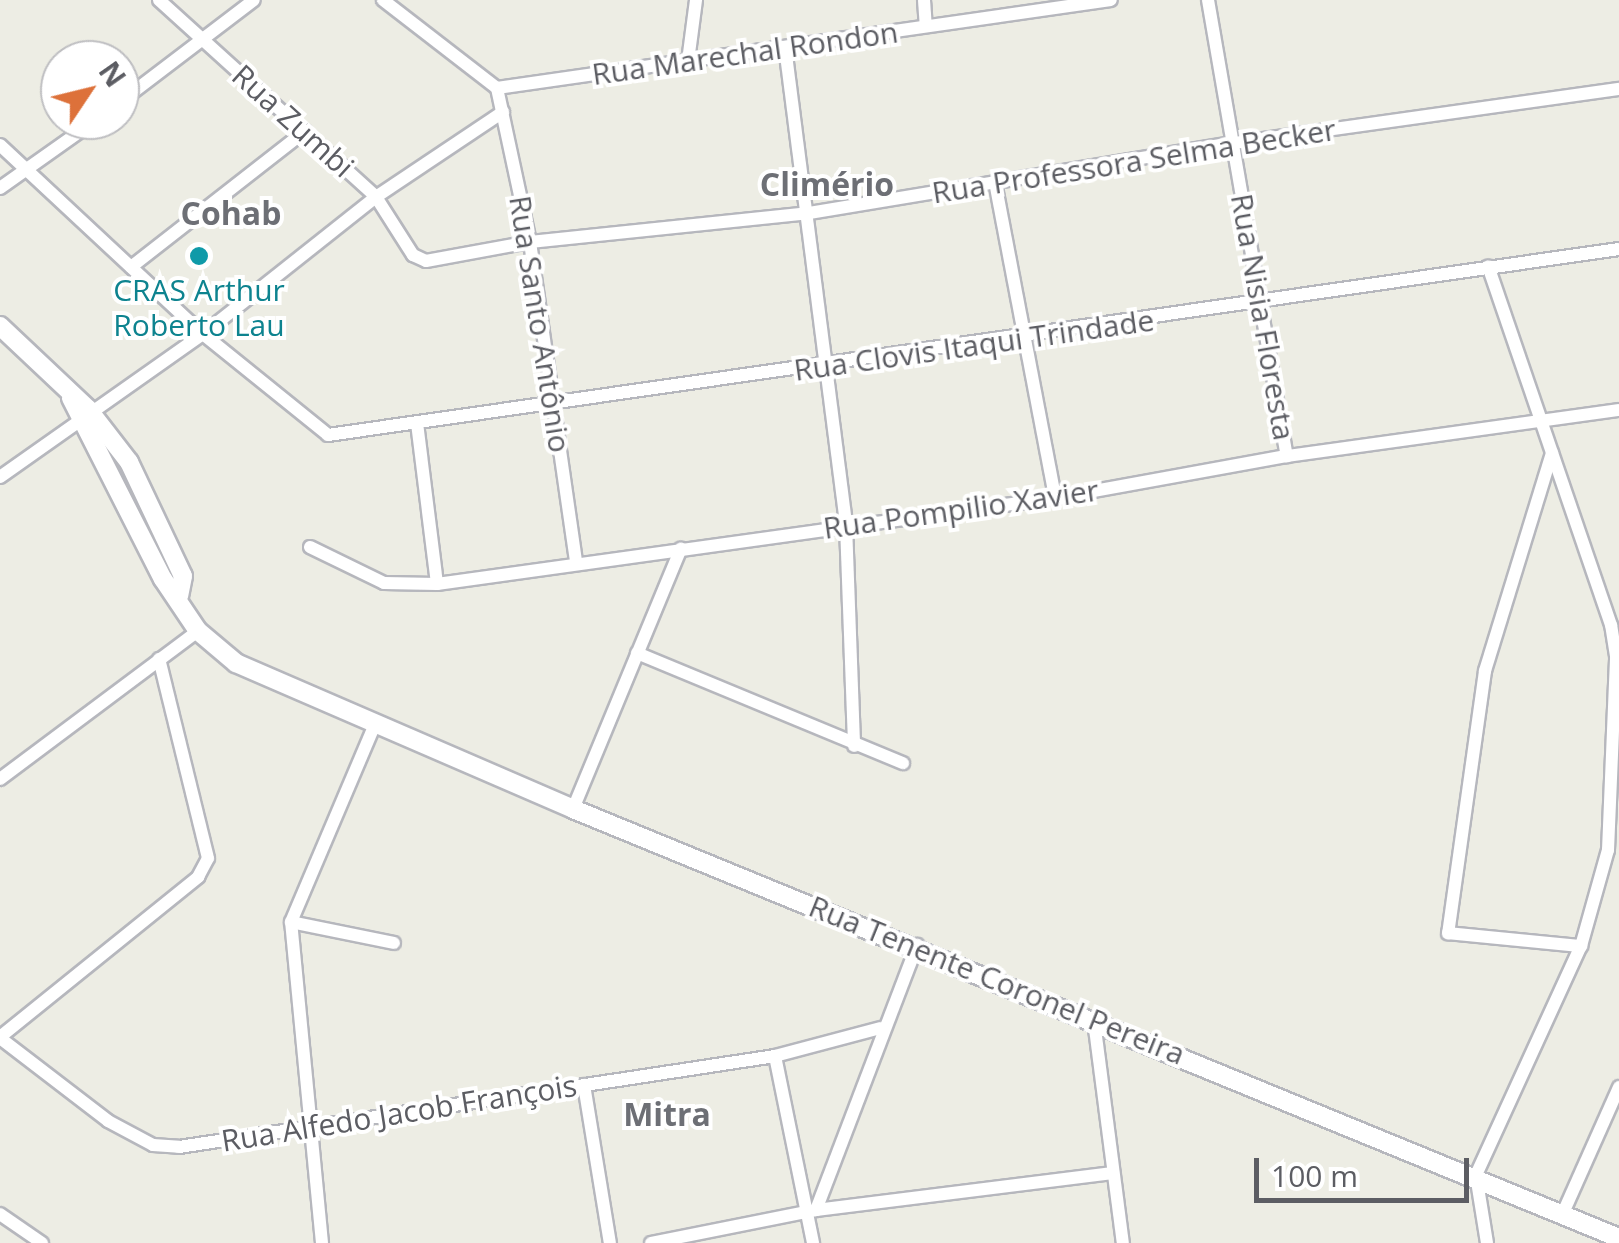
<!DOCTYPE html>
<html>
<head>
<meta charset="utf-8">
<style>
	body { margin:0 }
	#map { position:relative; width:1619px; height:1243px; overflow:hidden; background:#edede4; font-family:"Open Sans",sans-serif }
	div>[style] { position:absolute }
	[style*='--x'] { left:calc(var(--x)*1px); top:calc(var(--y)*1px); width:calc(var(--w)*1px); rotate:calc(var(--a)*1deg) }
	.roads { filter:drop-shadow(2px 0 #b6b7bd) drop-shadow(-2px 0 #b6b7bd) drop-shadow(0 2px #b6b7bd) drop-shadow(0 -2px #b6b7bd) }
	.street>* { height:12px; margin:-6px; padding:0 6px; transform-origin:6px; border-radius:6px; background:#fff }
	.secondary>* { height:18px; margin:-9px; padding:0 9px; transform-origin:9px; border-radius:9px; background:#fff }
	.dots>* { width:28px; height:28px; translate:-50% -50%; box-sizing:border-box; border:5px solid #fff; border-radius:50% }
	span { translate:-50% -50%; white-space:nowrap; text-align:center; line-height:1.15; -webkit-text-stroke:8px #fff; paint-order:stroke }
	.street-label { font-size:30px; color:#5c5d63 }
	.culture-label { font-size:30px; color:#0d838f }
	.neighbourhood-label { font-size:32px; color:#6d6f75; font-weight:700 }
	.north { position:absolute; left:40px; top:40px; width:100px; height:100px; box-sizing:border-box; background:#fff; border:2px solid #bebec1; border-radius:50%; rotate:55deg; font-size:28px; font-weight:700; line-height:40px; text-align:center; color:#5c5d63 }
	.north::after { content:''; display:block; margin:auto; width:35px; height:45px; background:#dd713a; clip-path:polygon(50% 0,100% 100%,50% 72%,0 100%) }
	.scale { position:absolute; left:1254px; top:1158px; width:215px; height:45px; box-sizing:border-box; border:5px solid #5c5d63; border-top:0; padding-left:12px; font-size:30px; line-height:35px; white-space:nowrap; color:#5c5d63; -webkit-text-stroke:8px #fff; paint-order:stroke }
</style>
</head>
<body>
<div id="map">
	<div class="roads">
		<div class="street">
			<div style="--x:159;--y:0;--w:293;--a:42.2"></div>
			<div style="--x:376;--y:197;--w:69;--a:57.5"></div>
			<div style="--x:413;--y:255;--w:14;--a:25"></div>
			<div style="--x:426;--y:261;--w:106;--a:-10.4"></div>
			<div style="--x:530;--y:242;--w:274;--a:-5.9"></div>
			<div style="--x:803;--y:214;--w:437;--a:-9.4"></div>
			<div style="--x:1234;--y:143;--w:389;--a:-8"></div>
			<div style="--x:383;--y:0;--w:144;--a:37.7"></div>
			<div style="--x:924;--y:0;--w:26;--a:86"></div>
			<div style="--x:1208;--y:0;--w:463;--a:80.2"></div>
			<div style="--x:785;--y:47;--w:482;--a:82.7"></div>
			<div style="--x:846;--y:525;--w:221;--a:87.9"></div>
			<div style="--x:688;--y:61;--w:62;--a:-82.5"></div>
			<div style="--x:497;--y:88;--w:620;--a:-8.16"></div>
			<div style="--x:497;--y:88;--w:157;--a:77.9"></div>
			<div style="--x:530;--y:242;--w:323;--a:81.8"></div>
			<div style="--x:120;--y:102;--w:168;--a:-37.3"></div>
			<div style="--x:0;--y:145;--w:277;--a:43"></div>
			<div style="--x:203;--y:334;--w:161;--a:38.9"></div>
			<div style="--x:328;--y:435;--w:1304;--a:-8.2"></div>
			<div style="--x:995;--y:182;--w:322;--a:79.2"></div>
			<div style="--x:0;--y:188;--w:118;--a:-35.3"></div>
			<div style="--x:131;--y:267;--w:221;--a:-38"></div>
			<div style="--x:417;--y:423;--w:162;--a:82.9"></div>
			<div style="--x:1552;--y:453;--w:228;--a:107.1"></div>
			<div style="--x:1485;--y:671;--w:265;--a:98"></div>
			<div style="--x:1448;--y:933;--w:134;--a:5.6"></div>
			<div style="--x:0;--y:477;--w:248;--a:-35.2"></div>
			<div style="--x:203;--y:334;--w:221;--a:-38.4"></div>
			<div style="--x:376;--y:197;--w:153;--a:-33.8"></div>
			<div style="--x:310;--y:547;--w:82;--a:25.9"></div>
			<div style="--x:384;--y:583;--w:53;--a:1.1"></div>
			<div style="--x:437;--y:584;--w:624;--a:-7.92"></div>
			<div style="--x:1055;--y:498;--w:236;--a:-10.3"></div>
			<div style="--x:1287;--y:456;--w:335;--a:-7.9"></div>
			<div style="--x:637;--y:653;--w:288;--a:22.5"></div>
			<div style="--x:0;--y:779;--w:247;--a:-36.8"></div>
			<div style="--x:573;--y:809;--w:282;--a:-67.5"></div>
			<div style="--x:291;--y:922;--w:105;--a:11.5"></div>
			<div style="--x:1094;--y:1021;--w:224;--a:82.6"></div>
			<div style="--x:0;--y:1037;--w:255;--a:-38.9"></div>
			<div style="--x:198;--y:877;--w:21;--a:-62"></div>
			<div style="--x:208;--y:858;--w:205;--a:-103.8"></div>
			<div style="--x:0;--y:1038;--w:136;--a:37.5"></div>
			<div style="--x:108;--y:1121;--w:51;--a:28.1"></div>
			<div style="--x:153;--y:1145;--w:26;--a:4"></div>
			<div style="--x:179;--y:1147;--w:603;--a:-8.68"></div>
			<div style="--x:775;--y:1056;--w:109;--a:-14.9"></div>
			<div style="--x:775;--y:1056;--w:191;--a:78.5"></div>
			<div style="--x:584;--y:1085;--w:160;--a:80.7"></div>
			<div style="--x:816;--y:1210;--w:297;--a:-7.1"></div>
			<div style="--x:1563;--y:1213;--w:138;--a:-66"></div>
			<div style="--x:0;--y:1214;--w:51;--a:34.6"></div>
			<div style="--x:322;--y:1243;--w:322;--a:-95.5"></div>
			<div style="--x:291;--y:922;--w:215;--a:-67"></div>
			<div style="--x:651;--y:1243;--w:168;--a:-11.3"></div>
			<div style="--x:816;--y:1210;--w:284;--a:-69.1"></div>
			<div style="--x:1487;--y:1243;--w:69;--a:-99.2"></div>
			<div style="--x:1476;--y:1175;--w:252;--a:-65.4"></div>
			<div style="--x:1581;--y:946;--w:100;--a:-74.3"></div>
			<div style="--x:1608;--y:850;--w:194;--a:-87.6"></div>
			<div style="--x:1616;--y:656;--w:31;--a:-99"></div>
			<div style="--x:1611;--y:625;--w:379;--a:-108.9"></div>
		</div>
		<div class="secondary">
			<div style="--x:0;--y:326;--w:121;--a:43.3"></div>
			<div style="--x:88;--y:409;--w:67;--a:52.3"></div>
			<div style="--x:129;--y:462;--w:126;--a:64.7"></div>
			<div style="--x:183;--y:576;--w:20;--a:101"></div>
			<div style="--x:71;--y:398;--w:203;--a:63.1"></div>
			<div style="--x:163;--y:579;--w:63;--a:56.1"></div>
			<div style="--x:198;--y:631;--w:50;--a:40.1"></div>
			<div style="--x:236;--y:663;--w:367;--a:23.4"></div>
			<div style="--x:573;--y:809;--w:1131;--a:22.3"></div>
		</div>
	</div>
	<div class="dots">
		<div style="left:199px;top:256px;background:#0f9aa8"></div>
	</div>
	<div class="street-label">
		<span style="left:745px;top:53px;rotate:-8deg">Rua Marechal Rondon</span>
		<span style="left:293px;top:121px;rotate:42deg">Rua Zumbi</span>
		<span style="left:1134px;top:161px;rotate:-9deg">Rua Professora Selma Becker</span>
		<span style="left:1263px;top:317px;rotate:80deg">Rua Nisia Floresta</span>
		<span style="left:540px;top:324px;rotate:81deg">Rua Santo Antônio</span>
		<span style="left:974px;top:345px;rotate:-8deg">Rua Clovis Itaqui Trindade</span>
		<span style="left:961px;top:509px;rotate:-8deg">Rua Pompilio Xavier</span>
		<span style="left:997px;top:980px;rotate:22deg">Rua Tenente Coronel Pereira</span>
		<span style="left:399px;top:1113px;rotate:-9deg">Rua Alfedo Jacob François</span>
	</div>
	<div class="culture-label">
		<span style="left:199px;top:307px">CRAS Arthur<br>Roberto Lau</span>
	</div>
	<div class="neighbourhood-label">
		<span style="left:827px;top:184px">Climério</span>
		<span style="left:231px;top:213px">Cohab</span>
		<span style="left:667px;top:1114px">Mitra</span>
	</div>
	<div class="north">N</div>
	<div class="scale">100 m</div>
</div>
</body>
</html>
